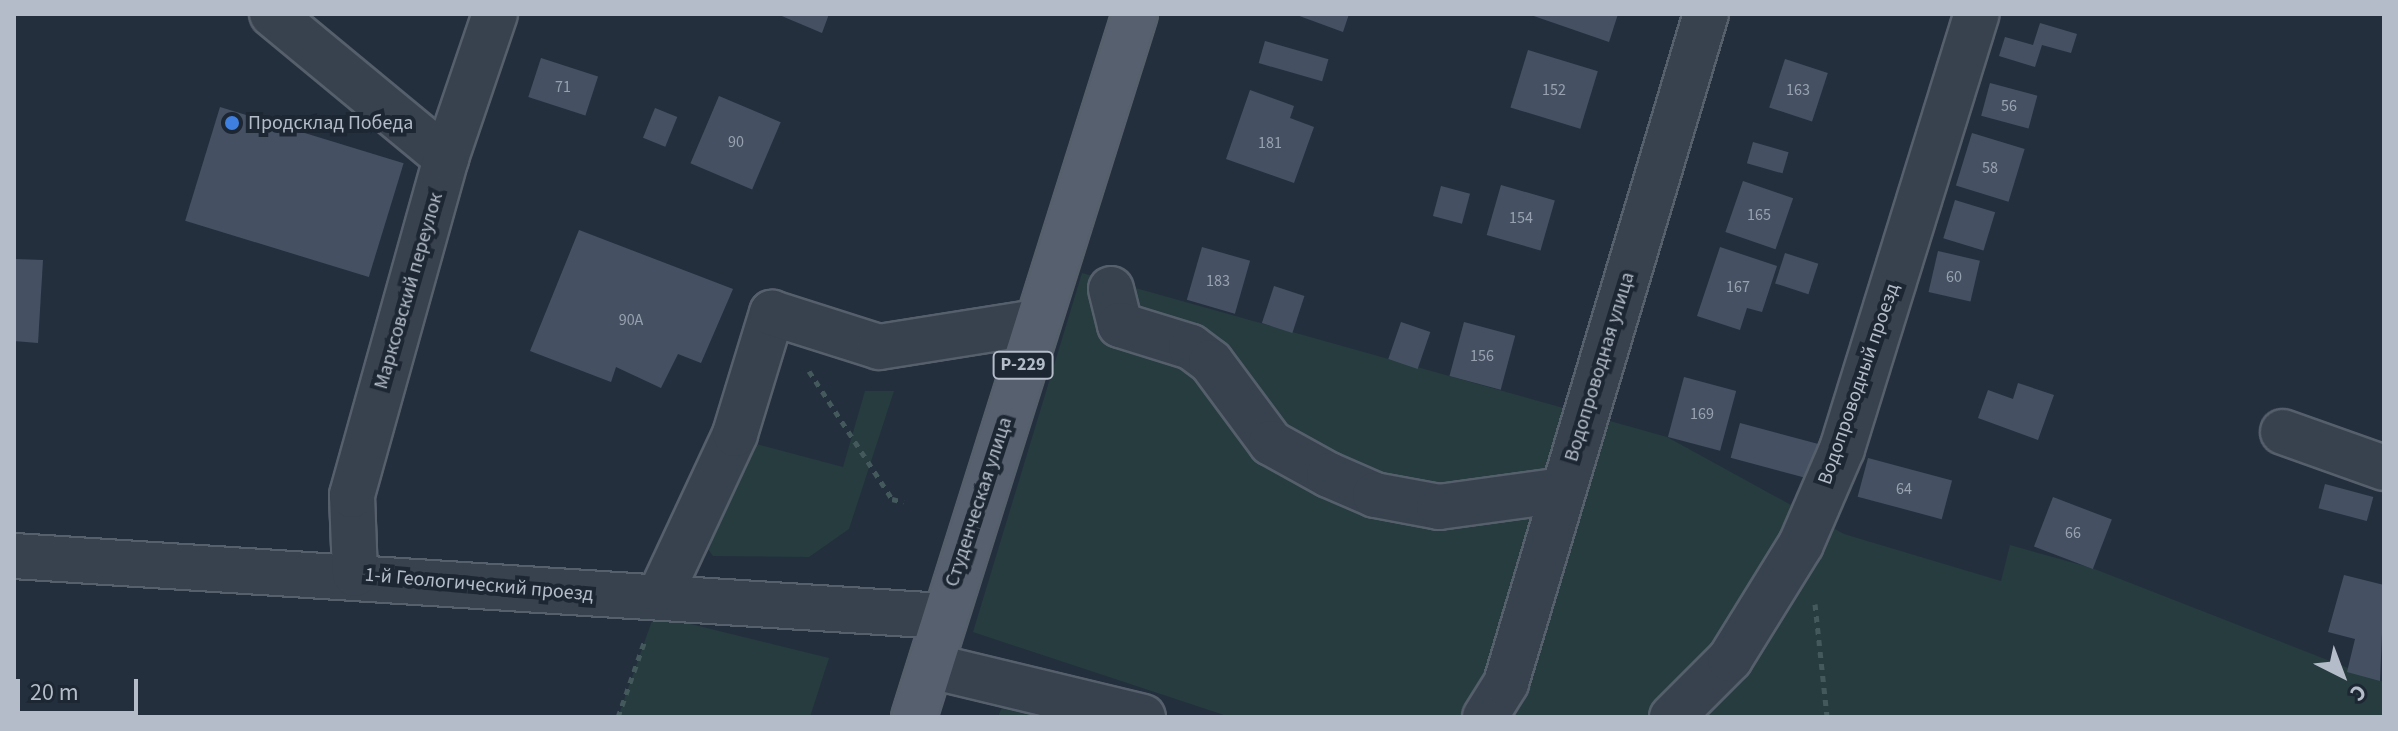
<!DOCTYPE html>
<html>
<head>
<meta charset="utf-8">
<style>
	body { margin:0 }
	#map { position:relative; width:2398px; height:731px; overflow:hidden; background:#242f3e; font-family:"Source Sans 3",sans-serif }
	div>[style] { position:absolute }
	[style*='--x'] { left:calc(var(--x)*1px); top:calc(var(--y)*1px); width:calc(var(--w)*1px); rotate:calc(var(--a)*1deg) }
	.green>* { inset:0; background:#263c3f }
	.building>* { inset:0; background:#455162; transform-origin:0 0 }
	.path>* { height:5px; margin-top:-2.5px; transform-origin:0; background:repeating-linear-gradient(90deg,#44595c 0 6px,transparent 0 12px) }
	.roads { filter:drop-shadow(2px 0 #565f6c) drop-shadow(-2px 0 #565f6c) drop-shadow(0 2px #565f6c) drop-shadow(0 -2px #565f6c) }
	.minor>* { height:44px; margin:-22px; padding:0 22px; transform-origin:22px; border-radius:22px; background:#38414e }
	.major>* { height:44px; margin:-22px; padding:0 22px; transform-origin:22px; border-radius:22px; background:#56606e }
	.dots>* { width:22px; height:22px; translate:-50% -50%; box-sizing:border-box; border:4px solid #1d2633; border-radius:50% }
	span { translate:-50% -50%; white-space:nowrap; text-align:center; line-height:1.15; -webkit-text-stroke:8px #1d2633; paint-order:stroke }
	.number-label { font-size:16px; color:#98a1af }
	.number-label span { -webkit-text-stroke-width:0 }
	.shield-label span { padding:2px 6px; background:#1d2633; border:2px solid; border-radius:6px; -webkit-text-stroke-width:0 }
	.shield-label { font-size:18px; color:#b4bcc9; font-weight:700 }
	.poi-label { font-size:20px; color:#b4bcc9 }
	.left { translate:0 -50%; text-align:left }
	.street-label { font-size:20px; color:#b4bcc9 }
	.frame { position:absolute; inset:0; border:16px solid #b4bcc9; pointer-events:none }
	.north { position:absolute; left:2302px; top:635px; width:80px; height:80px; -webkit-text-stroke:6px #1d2633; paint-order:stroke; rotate:138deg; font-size:22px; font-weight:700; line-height:32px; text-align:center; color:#b4bcc9 }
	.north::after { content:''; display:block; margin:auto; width:28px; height:36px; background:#b4bcc9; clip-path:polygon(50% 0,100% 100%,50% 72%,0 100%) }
	.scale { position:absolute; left:16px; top:679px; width:122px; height:36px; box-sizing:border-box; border:4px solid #b4bcc9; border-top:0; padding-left:10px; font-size:24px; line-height:28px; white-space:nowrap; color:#b4bcc9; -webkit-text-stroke:6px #1d2633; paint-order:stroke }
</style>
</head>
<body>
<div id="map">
	<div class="green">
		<div style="clip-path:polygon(1082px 273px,1667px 437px,1844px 534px,2001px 581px,2010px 545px,2092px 568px,2384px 682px,2384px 717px,1230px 717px,973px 632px)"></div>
		<div style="clip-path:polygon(865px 391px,894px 391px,849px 529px,809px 557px,713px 556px,697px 534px,726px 463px,756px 444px,843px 467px)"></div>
		<div style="clip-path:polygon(654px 615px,829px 658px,810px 717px,618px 717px)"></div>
		<div style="clip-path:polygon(1007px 694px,1080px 717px,998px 717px)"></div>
	</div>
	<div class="building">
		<div style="clip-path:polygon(777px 14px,829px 14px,822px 33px)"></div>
		<div style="clip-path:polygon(1294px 14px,1349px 14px,1343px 32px)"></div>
		<div style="clip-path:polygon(1528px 14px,1618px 14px,1609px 42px)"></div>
		<div style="clip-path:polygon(2040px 23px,2077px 34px,2071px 53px,2042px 45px,2035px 67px,1999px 56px,2005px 37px,2033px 45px)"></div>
		<div style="left:1265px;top:41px;width:66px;height:23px;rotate:16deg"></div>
		<div style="left:1528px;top:50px;width:73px;height:60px;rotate:17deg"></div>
		<div style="left:541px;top:58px;width:60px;height:41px;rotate:18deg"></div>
		<div style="left:1785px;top:59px;width:45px;height:51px;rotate:18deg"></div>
		<div style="left:1990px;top:83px;width:49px;height:34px;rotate:15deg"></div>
		<div style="clip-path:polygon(1250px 90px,1294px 106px,1290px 118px,1314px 127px,1294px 183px,1226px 159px)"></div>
		<div style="left:719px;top:96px;width:67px;height:73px;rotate:23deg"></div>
		<div style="left:220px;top:107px;width:192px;height:119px;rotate:17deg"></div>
		<div style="left:655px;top:108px;width:24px;height:32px;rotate:22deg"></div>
		<div style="left:1972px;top:133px;width:55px;height:55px;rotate:17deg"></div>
		<div style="left:1753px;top:142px;width:37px;height:22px;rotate:16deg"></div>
		<div style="left:1743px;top:181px;width:53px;height:54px;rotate:19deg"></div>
		<div style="left:1501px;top:185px;width:56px;height:52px;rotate:16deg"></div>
		<div style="left:1441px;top:186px;width:30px;height:31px;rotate:15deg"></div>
		<div style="left:1955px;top:200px;width:42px;height:40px;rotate:17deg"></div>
		<div style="clip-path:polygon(579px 230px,733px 289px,701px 363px,678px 354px,661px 388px,616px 367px,611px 382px,530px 351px)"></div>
		<div style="left:1202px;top:247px;width:50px;height:55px;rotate:16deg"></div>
		<div style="clip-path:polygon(1720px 247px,1777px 266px,1762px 312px,1747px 308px,1740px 330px,1697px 316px)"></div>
		<div style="left:1938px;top:251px;width:43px;height:42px;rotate:13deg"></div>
		<div style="left:1785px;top:253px;width:35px;height:32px;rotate:18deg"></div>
		<div style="clip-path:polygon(14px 259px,43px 260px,38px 343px,14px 341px)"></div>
		<div style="left:1274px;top:286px;width:32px;height:39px;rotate:18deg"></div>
		<div style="left:1401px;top:322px;width:31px;height:39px;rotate:19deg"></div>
		<div style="left:1464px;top:322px;width:53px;height:56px;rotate:15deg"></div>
		<div style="left:1684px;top:377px;width:54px;height:62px;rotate:15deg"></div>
		<div style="clip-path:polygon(2018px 383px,2054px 395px,2038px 440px,1978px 418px,1988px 390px,2013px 399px)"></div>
		<div style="left:1740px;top:423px;width:84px;height:36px;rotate:15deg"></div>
		<div style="left:1868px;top:458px;width:87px;height:40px;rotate:15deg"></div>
		<div style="left:2325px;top:484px;width:50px;height:25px;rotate:15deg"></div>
		<div style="left:2053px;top:497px;width:63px;height:53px;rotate:21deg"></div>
		<div style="clip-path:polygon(2344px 575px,2384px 585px,2380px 681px,2347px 672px,2355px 639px,2328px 632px)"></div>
	</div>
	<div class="path">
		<div style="--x:809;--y:371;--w:153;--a:57"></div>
		<div style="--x:892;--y:499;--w:12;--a:14"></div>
		<div style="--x:1815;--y:604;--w:114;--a:83.9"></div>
		<div style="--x:618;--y:717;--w:82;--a:-70.7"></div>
	</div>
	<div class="roads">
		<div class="minor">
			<div style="--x:272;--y:14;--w:226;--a:39.6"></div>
			<div style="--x:1111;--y:289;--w:37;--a:76"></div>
			<div style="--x:1120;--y:325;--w:74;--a:17.2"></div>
			<div style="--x:1191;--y:347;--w:25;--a:37"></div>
			<div style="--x:1211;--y:362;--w:101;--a:53.5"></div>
			<div style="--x:1271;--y:443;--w:66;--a:28.9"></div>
			<div style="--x:1329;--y:475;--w:50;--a:23.5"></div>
			<div style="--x:1375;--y:495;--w:65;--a:10.6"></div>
			<div style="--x:1439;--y:507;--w:125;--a:-7.8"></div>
			<div style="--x:2283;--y:432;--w:107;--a:19.6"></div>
			<div style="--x:14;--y:556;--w:931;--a:3.7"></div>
			<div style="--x:355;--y:574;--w:79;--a:-92.2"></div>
			<div style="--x:352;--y:495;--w:350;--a:-74.4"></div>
			<div style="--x:446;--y:158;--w:152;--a:-71.2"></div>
			<div style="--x:661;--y:593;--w:175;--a:-65"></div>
			<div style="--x:735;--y:434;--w:127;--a:-73"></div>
			<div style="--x:772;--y:313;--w:112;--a:17.6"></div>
			<div style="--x:879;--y:347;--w:160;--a:-9"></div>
			<div style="--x:931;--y:666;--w:218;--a:13.5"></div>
			<div style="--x:1485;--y:717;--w:40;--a:-58"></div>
			<div style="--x:1506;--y:683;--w:698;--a:-73.36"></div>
			<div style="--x:1672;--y:717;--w:82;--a:-45"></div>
			<div style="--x:1730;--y:659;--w:135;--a:-58.3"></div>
			<div style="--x:1801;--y:544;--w:103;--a:-66.7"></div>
			<div style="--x:1842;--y:449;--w:455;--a:-72.8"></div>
		</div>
		<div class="major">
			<div style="--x:914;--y:717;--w:737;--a:-72.55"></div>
		</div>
	</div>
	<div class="dots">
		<div style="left:232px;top:123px;background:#3f7fe0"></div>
	</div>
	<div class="number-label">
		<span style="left:563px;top:87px">71</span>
		<span style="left:1554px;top:90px">152</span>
		<span style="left:1798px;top:90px">163</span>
		<span style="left:2009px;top:106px">56</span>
		<span style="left:736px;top:142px">90</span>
		<span style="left:1270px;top:143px">181</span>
		<span style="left:1990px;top:168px">58</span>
		<span style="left:1759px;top:215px">165</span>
		<span style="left:1521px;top:218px">154</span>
		<span style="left:1954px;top:277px">60</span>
		<span style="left:1218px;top:281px">183</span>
		<span style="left:1738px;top:287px">167</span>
		<span style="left:631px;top:320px">90А</span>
		<span style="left:1482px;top:356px">156</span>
		<span style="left:1702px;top:414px">169</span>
		<span style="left:1904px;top:489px">64</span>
		<span style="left:2073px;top:533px">66</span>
	</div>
	<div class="shield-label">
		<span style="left:1023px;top:365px">Р-229</span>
	</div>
	<div class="poi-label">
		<span class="left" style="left:248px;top:123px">Продсклад Победа</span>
	</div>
	<div class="street-label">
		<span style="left:409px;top:291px;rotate:-74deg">Марксовский переулок</span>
		<span style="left:1600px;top:367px;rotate:-73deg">Водопроводная улица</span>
		<span style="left:1859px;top:384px;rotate:-71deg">Водопроводный проезд</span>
		<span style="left:979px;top:502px;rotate:-72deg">Студенческая улица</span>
		<span style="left:479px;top:585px;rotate:5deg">1-й Геологический проезд</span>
	</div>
	<div class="frame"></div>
	<div class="north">С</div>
	<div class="scale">20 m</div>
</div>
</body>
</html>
